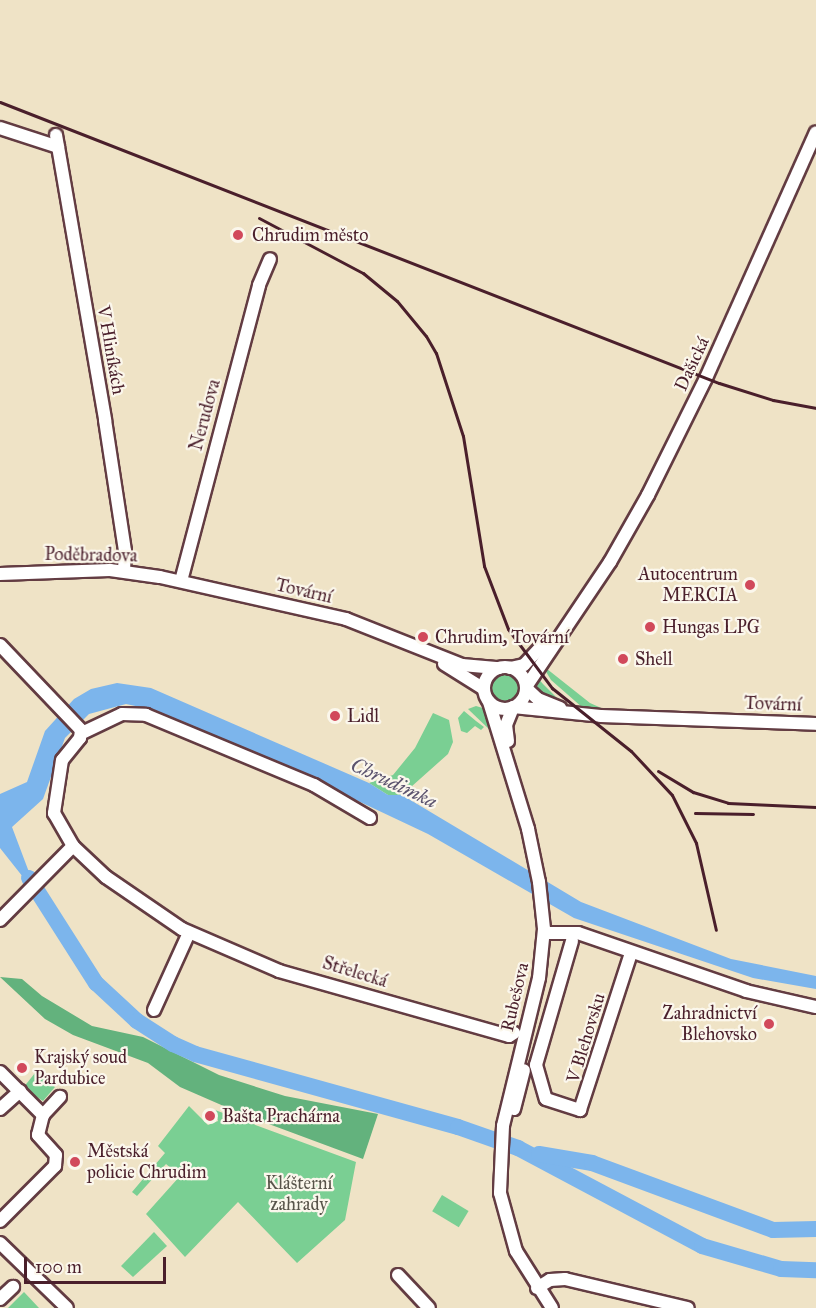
<!DOCTYPE html>
<html>
<head>
<meta charset="utf-8">
<style>
	body { margin:0 }
	#map { position:relative; width:816px; height:1308px; overflow:hidden; background:#efe3c6; font-family:"IM FELL Great Primer",serif }
	div>[style] { position:absolute }
	[style*='--x'] { left:calc(var(--x)*1px); top:calc(var(--y)*1px); width:calc(var(--w)*1px); rotate:calc(var(--a)*1deg) }
	.green>* { inset:0; background:#7acf93; transform-origin:0 0 }
	.round { border-radius:50% }
	.forest>* { inset:0; background:#63b27d }
	.water>* { inset:0; background:#7cb5ec }
	.river>* { height:16px; margin:-8px; padding:0 8px; transform-origin:8px; border-radius:8px; background:#7cb5ec }
	.roads { filter:drop-shadow(2px 0 #633c42) drop-shadow(-2px 0 #633c42) drop-shadow(0 2px #633c42) drop-shadow(0 -2px #633c42) }
	.minor>* { height:12px; margin:-6px; padding:0 6px; transform-origin:6px; border-radius:6px; background:#fff }
	.minor>.ring { margin:-6px; padding:0; box-sizing:content-box; background:none; border:12px solid #fff; border-radius:50% }
	.rail>* { height:3px; margin:-1.5px; padding:0 1.5px; transform-origin:1.5px; border-radius:1.5px; background:#4a1f2b }
	.dots>* { width:16px; height:16px; translate:-50% -50%; box-sizing:border-box; border:3px solid #fbf7ec; border-radius:50% }
	span { translate:-50% -50%; white-space:nowrap; text-align:center; line-height:1.15; -webkit-text-stroke:4.5px #fbf7ec; paint-order:stroke }
	.poi-label { font-size:18px; color:#4a1f2b }
	.left { translate:0 -50%; text-align:left }
	.right { translate:-100% -50%; text-align:right }
	.street-label { font-size:18px; color:#4a1f2b }
	.park-label { font-size:18px; color:#58544a }
	.water-label { font-size:20px; color:#5c546f; font-style:italic }
	.scale { position:absolute; left:24px; top:1257px; width:142px; height:27px; box-sizing:border-box; border:3px solid #4a1f2b; border-top:0; padding-left:8px; font-size:18px; line-height:21px; white-space:nowrap; color:#4a1f2b; -webkit-text-stroke:4px #fbf7ec; paint-order:stroke }
</style>
</head>
<body>
<div id="map">
	<div class="green">
		<div style="clip-path:polygon(542px 665px,590px 703px,608px 711px,583px 708px,551px 680px)"></div>
		<div class="round" style="left:492px;top:675px;width:26px;height:26px"></div>
		<div style="clip-path:polygon(536px 676px,543px 684px,564px 705px,541px 697px,534px 688px)"></div>
		<div style="clip-path:polygon(476px 706px,486px 709px,493px 733px,468px 709px)"></div>
		<div style="clip-path:polygon(464px 711px,476px 721px,484px 727px,481px 730px,475px 726px,467px 733px,461px 731px,458px 718px)"></div>
		<div style="clip-path:polygon(433px 713px,449px 720px,453px 742px,448px 754px,402px 795px,388px 795px,369px 783px,393px 775px,415px 748px)"></div>
		<div style="clip-path:polygon(35px 1073px,55px 1087px,43px 1101px,23px 1088px)"></div>
		<div style="clip-path:polygon(189px 1106px,208px 1125px,218px 1121px,215px 1110px,356px 1162px,345px 1220px,297px 1263px,238px 1202px,185px 1257px,146px 1214px,180px 1176px,166px 1164px,137px 1196px,132px 1192px,165px 1153px,158px 1146px)"></div>
		<div style="left:442px;top:1195px;width:31px;height:19px;rotate:31deg"></div>
		<div style="clip-path:polygon(154px 1232px,167px 1246px,133px 1277px,121px 1266px)"></div>
		<div style="clip-path:polygon(24px 1292px,39px 1308px,8px 1308px)"></div>
	</div>
	<div class="forest">
		<div style="clip-path:polygon(0 977px,22px 979px,42px 996px,92px 1026px,143px 1037px,219px 1075px,285px 1096px,378px 1114px,363px 1159px,242px 1114px,180px 1087px,148px 1063px,73px 1035px,45px 1019px)"></div>
	</div>
	<div class="water">
		<div style="clip-path:polygon(117px 683px,151px 688px,369px 783px,388px 795px,402px 795px,581px 902px,731px 959px,816px 976px,816px 989px,753px 978px,574px 918px,428px 834px,286px 767px,145px 708px,126px 704px,89px 714px,65px 738px,43px 799px,12px 827px,38px 896px,0 848px,0 794px,27px 782px,45px 731px,74px 699px,91px 689px)"></div>
	</div>
	<div class="river">
		<div style="--x:29;--y:878;--w:125;--a:57.5"></div>
		<div style="--x:96;--y:983;--w:56;--a:42.8"></div>
		<div style="--x:137;--y:1021;--w:43;--a:32.6"></div>
		<div style="--x:173;--y:1044;--w:24;--a:24"></div>
		<div style="--x:195;--y:1054;--w:273;--a:15.5"></div>
		<div style="--x:458;--y:1127;--w:64;--a:19.3"></div>
		<div style="--x:518;--y:1148;--w:208;--a:28"></div>
		<div style="--x:702;--y:1246;--w:82;--a:16.2"></div>
		<div style="--x:781;--y:1269;--w:35;--a:2"></div>
		<div style="--x:539;--y:1154;--w:54;--a:9.6"></div>
		<div style="--x:592;--y:1163;--w:193;--a:20.3"></div>
		<div style="--x:773;--y:1230;--w:43;--a:-1.3"></div>
	</div>
	<div class="roads">
		<div class="minor">
			<div style="--x:0;--y:128;--w:61;--a:18.1"></div>
			<div style="--x:56;--y:135;--w:289;--a:80.2"></div>
			<div style="--x:105;--y:420;--w:133;--a:81.3"></div>
			<div style="--x:125;--y:551;--w:20;--a:93"></div>
			<div style="--x:0;--y:574;--w:110;--a:-2.1"></div>
			<div style="--x:110;--y:570;--w:50;--a:8"></div>
			<div style="--x:160;--y:577;--w:191;--a:12.7"></div>
			<div style="--x:346;--y:619;--w:125;--a:21.6"></div>
			<div style="--x:462;--y:665;--w:37;--a:5"></div>
			<div style="--x:181;--y:581;--w:306;--a:-75.2"></div>
			<div style="--x:259;--y:285;--w:28;--a:-67"></div>
			<div style="--x:0;--y:645;--w:117;--a:46.4"></div>
			<div style="--x:81;--y:730;--w:8;--a:97"></div>
			<div style="--x:80;--y:738;--w:28;--a:129"></div>
			<div style="--x:62;--y:760;--w:54;--a:98.6"></div>
			<div style="--x:54;--y:813;--w:38;--a:60"></div>
			<div style="--x:73;--y:846;--w:45;--a:43.2"></div>
			<div style="--x:106;--y:877;--w:92;--a:34.4"></div>
			<div style="--x:182;--y:929;--w:106;--a:23.4"></div>
			<div style="--x:279;--y:971;--w:239;--a:15.8"></div>
			<div style="--x:509;--y:1036;--w:6;--a:-31"></div>
			<div style="--x:444;--y:664;--w:47;--a:32"></div>
			<div class="ring" style="left:484px;top:667px;width:30px;height:30px"></div>
			<div style="--x:510;--y:668;--w:14;--a:-12"></div>
			<div style="--x:524;--y:665;--w:34;--a:-47"></div>
			<div style="--x:526;--y:687;--w:151;--a:-56.1"></div>
			<div style="--x:610;--y:562;--w:77;--a:-60.4"></div>
			<div style="--x:648;--y:495;--w:131;--a:-63.6"></div>
			<div style="--x:706;--y:378;--w:269;--a:-65.9"></div>
			<div style="--x:526;--y:688;--w:16;--a:43"></div>
			<div style="--x:538;--y:699;--w:24;--a:22"></div>
			<div style="--x:489;--y:702;--w:133;--a:72.9"></div>
			<div style="--x:528;--y:829;--w:54;--a:78.3"></div>
			<div style="--x:539;--y:882;--w:47;--a:83.9"></div>
			<div style="--x:544;--y:929;--w:49;--a:95.8"></div>
			<div style="--x:539;--y:978;--w:152;--a:103.7"></div>
			<div style="--x:503;--y:1126;--w:67;--a:92.6"></div>
			<div style="--x:500;--y:1193;--w:60;--a:74.6"></div>
			<div style="--x:516;--y:1251;--w:67;--a:57.7"></div>
			<div style="--x:513;--y:707;--w:88;--a:5.8"></div>
			<div style="--x:601;--y:716;--w:215;--a:2.1"></div>
			<div style="--x:82;--y:733;--w:44;--a:-25.4"></div>
			<div style="--x:122;--y:714;--w:24;--a:2"></div>
			<div style="--x:146;--y:715;--w:182;--a:22.6"></div>
			<div style="--x:314;--y:785;--w:65;--a:30.5"></div>
			<div style="--x:508;--y:741;--w:16;--a:-97"></div>
			<div style="--x:506;--y:725;--w:18;--a:-68"></div>
			<div style="--x:0;--y:920;--w:104;--a:-45.4"></div>
			<div style="--x:544;--y:933;--w:34;--a:0"></div>
			<div style="--x:578;--y:933;--w:178;--a:19"></div>
			<div style="--x:746;--y:991;--w:72;--a:12.9"></div>
			<div style="--x:572;--y:941;--w:129;--a:106.2"></div>
			<div style="--x:536;--y:1065;--w:35;--a:74"></div>
			<div style="--x:546;--y:1099;--w:36;--a:18"></div>
			<div style="--x:580;--y:1110;--w:165;--a:-72"></div>
			<div style="--x:154;--y:1010;--w:85;--a:-65.6"></div>
			<div style="--x:0;--y:1072;--w:61;--a:45"></div>
			<div style="--x:0;--y:1109;--w:27;--a:-42"></div>
			<div style="--x:514;--y:1109;--w:40;--a:-75.6"></div>
			<div style="--x:43;--y:1115;--w:25;--a:-47"></div>
			<div style="--x:0;--y:1221;--w:78;--a:-45"></div>
			<div style="--x:55;--y:1166;--w:11;--a:-85"></div>
			<div style="--x:56;--y:1155;--w:27;--a:-132"></div>
			<div style="--x:38;--y:1135;--w:21;--a:-76"></div>
			<div style="--x:0;--y:1243;--w:93;--a:44.1"></div>
			<div style="--x:398;--y:1275;--w:45;--a:46.8"></div>
			<div style="--x:537;--y:1288;--w:15;--a:-32"></div>
			<div style="--x:550;--y:1280;--w:15;--a:-4"></div>
			<div style="--x:565;--y:1279;--w:126;--a:13.3"></div>
			<div style="--x:0;--y:1299;--w:18;--a:-43"></div>
		</div>
	</div>
	<div class="rail">
		<div style="--x:0;--y:102;--w:772;--a:21.35"></div>
		<div style="--x:719;--y:383;--w:57;--a:17.5"></div>
		<div style="--x:773;--y:400;--w:44;--a:10.5"></div>
		<div style="--x:259;--y:218;--w:118;--a:27.9"></div>
		<div style="--x:363;--y:273;--w:44;--a:39.5"></div>
		<div style="--x:397;--y:301;--w:45;--a:50.4"></div>
		<div style="--x:426;--y:336;--w:20;--a:60"></div>
		<div style="--x:436;--y:353;--w:87;--a:72"></div>
		<div style="--x:463;--y:436;--w:132;--a:80.8"></div>
		<div style="--x:484;--y:566;--w:67;--a:69.1"></div>
		<div style="--x:508;--y:629;--w:74;--a:53.3"></div>
		<div style="--x:552;--y:688;--w:101;--a:38.6"></div>
		<div style="--x:631;--y:751;--w:60;--a:47"></div>
		<div style="--x:672;--y:795;--w:54;--a:63.4"></div>
		<div style="--x:696;--y:843;--w:89;--a:77.1"></div>
		<div style="--x:658;--y:771;--w:41;--a:31"></div>
		<div style="--x:693;--y:792;--w:37;--a:17"></div>
		<div style="--x:728;--y:803;--w:88;--a:2.6"></div>
		<div style="--x:695;--y:813;--w:58;--a:1"></div>
	</div>
	<div class="dots">
		<div style="left:238px;top:235px;background:#d1495b"></div>
		<div style="left:750px;top:585px;background:#d1495b"></div>
		<div style="left:650px;top:627px;background:#d1495b"></div>
		<div style="left:423px;top:637px;background:#d1495b"></div>
		<div style="left:623px;top:659px;background:#d1495b"></div>
		<div style="left:335px;top:716px;background:#d1495b"></div>
		<div style="left:769px;top:1024px;background:#d1495b"></div>
		<div style="left:22px;top:1068px;background:#d1495b"></div>
		<div style="left:210px;top:1116px;background:#d1495b"></div>
		<div style="left:75px;top:1162px;background:#d1495b"></div>
	</div>
	<div class="poi-label">
		<span class="left" style="left:252px;top:235px">Chrudim město</span>
		<span class="right" style="left:738px;top:585px">Autocentrum<br>MERCIA</span>
		<span class="left" style="left:662px;top:627px">Hungas LPG</span>
		<span class="left" style="left:435px;top:637px">Chrudim, Tovární</span>
		<span class="left" style="left:635px;top:659px">Shell</span>
		<span class="left" style="left:347px;top:716px">Lidl</span>
		<span class="right" style="left:757px;top:1024px">Zahradnictví<br>Blehovsko</span>
		<span class="left" style="left:34px;top:1068px">Krajský soud<br>Pardubice</span>
		<span class="left" style="left:222px;top:1116px">Bašta Prachárna</span>
		<span class="left" style="left:87px;top:1162px">Městská<br>policie Chrudim</span>
	</div>
	<div class="street-label">
		<span style="left:111px;top:350px;rotate:80deg">V Hliníkách</span>
		<span style="left:692px;top:364px;rotate:-65deg">Dašická</span>
		<span style="left:205px;top:415px;rotate:-75deg">Nerudova</span>
		<span style="left:91px;top:555px;rotate:1deg">Poděbradova</span>
		<span style="left:304px;top:591px;rotate:13deg">Tovární</span>
		<span style="left:773px;top:704px;rotate:2deg">Tovární</span>
		<span style="left:355px;top:972px;rotate:17deg">Střelecká</span>
		<span style="left:515px;top:997px;rotate:-77deg">Rubešova</span>
		<span style="left:586px;top:1038px;rotate:-73deg">V Blehovsku</span>
	</div>
	<div class="park-label">
		<span style="left:299px;top:1194px">Klášterní<br>zahrady</span>
	</div>
	<div class="water-label">
		<span style="left:394px;top:783px;rotate:25deg">Chrudimka</span>
	</div>
	<div class="scale">100 m</div>
</div>
</body>
</html>
